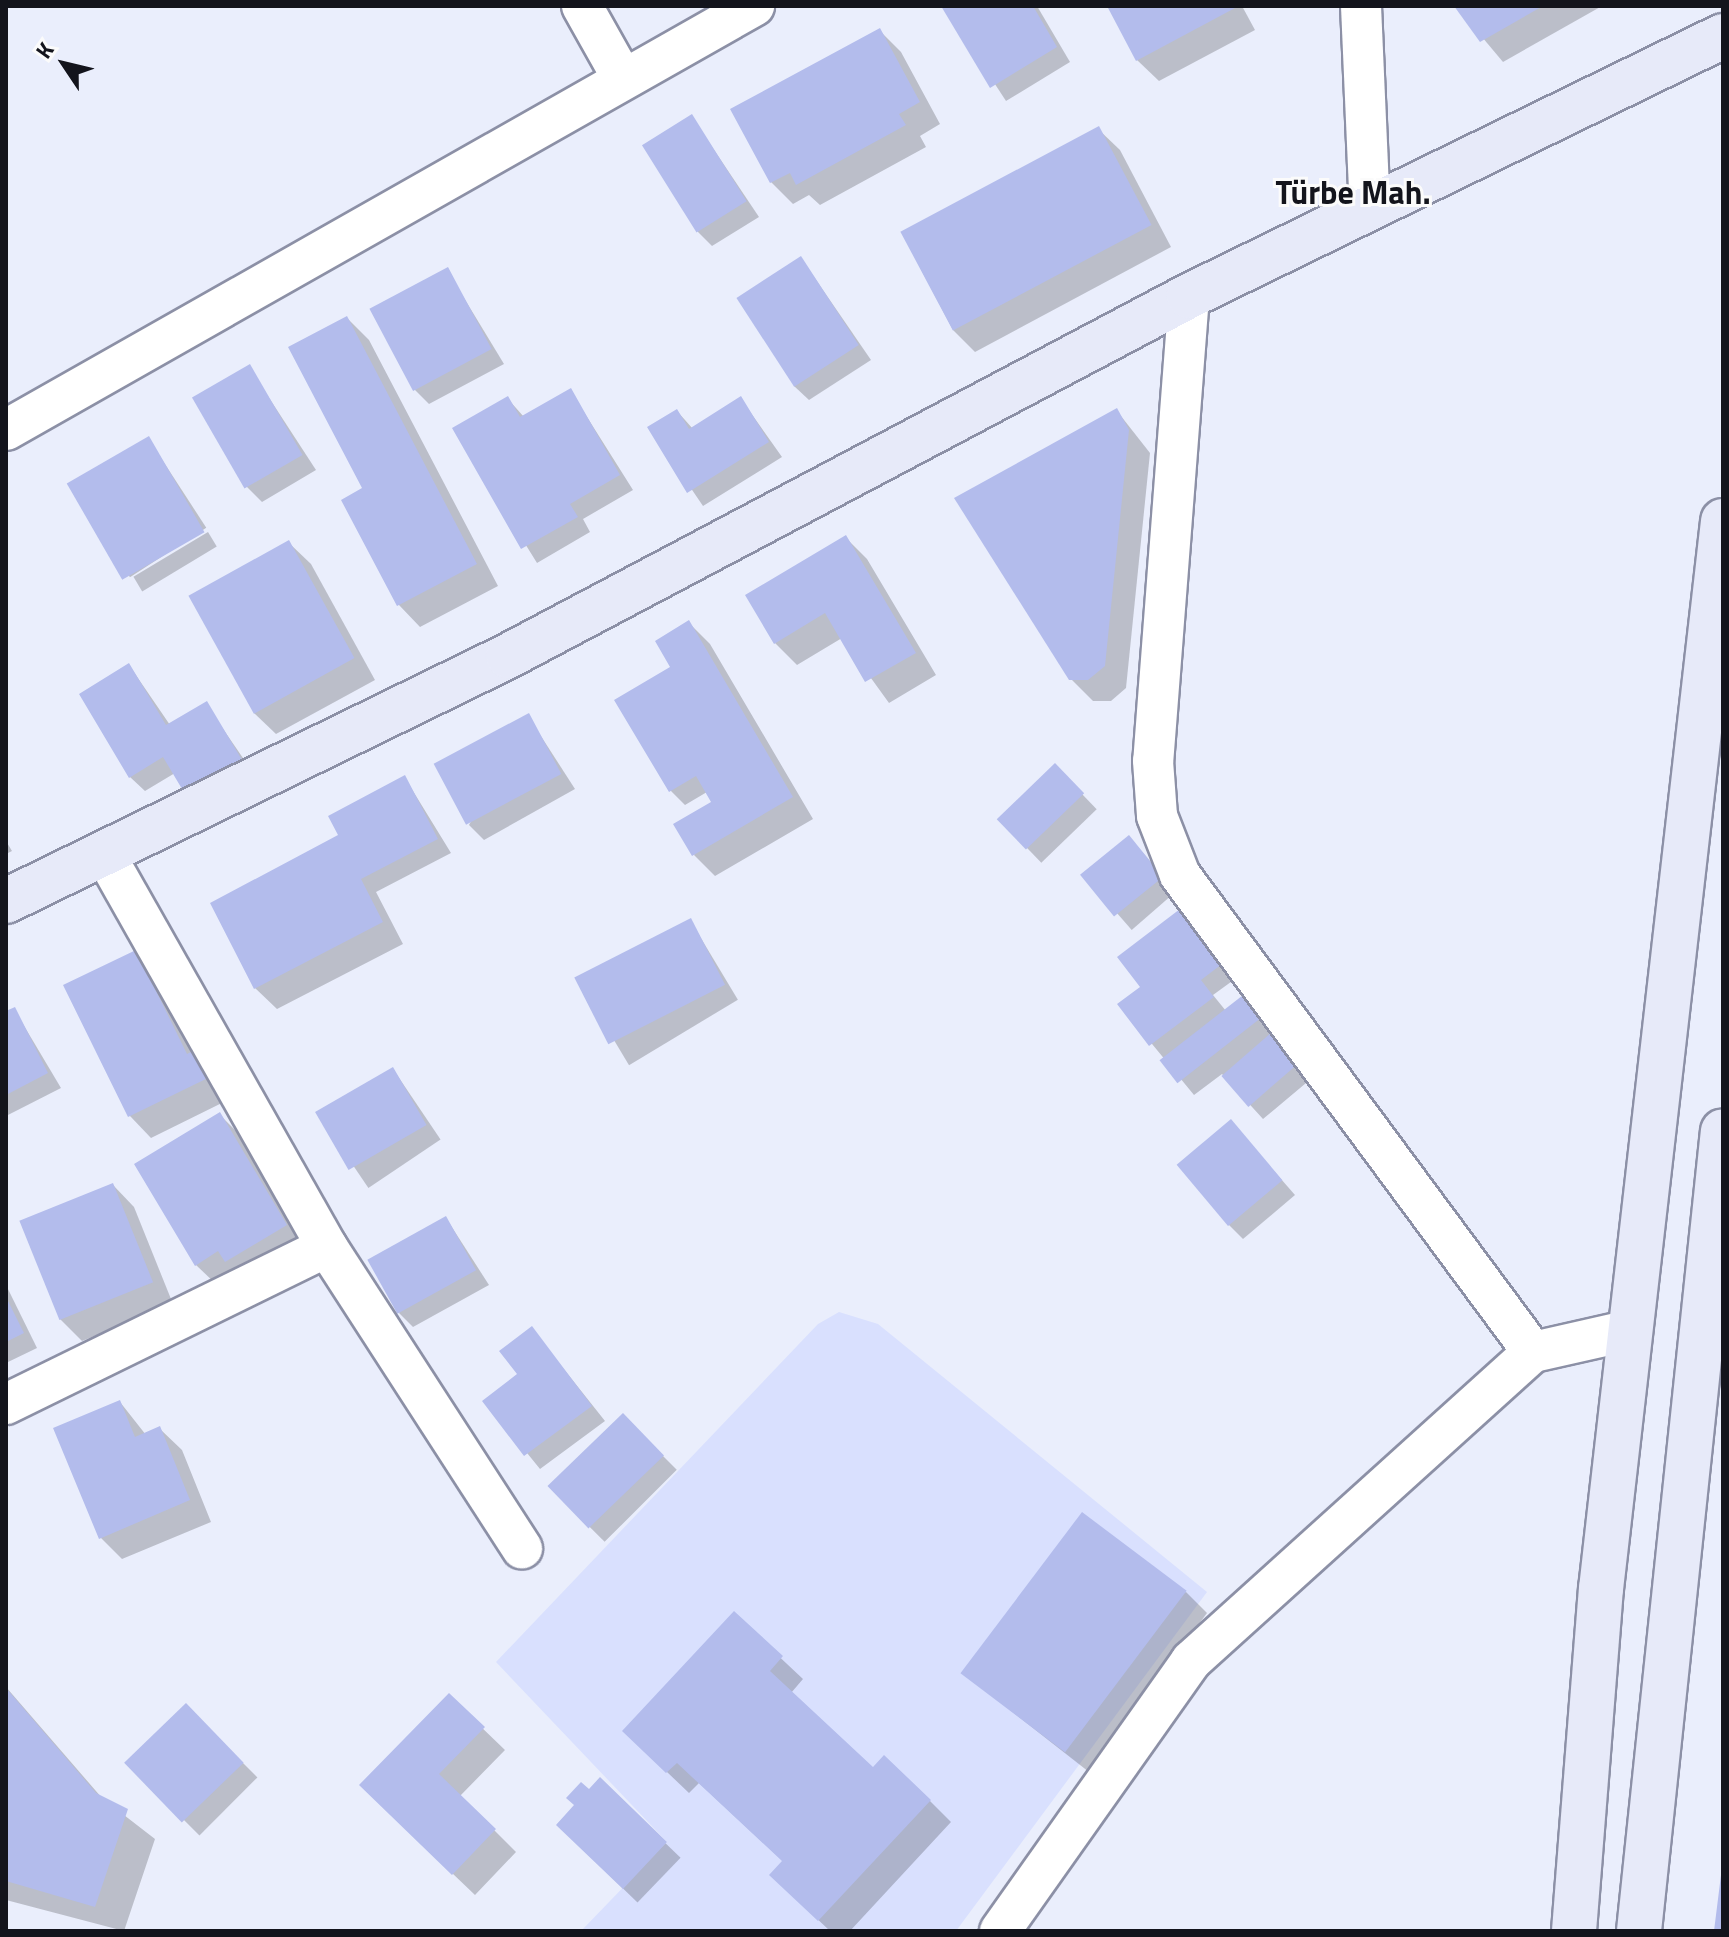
<!DOCTYPE html>
<html>
<head>
<meta charset="utf-8">
<style>
	body { margin:0 }
	#map { position:relative; width:1729px; height:1937px; overflow:hidden; background:#eaeefc; font-family:"Titillium Web",sans-serif }
	div>[style] { position:absolute }
	[style*='--x'] { left:calc(var(--x)*1px); top:calc(var(--y)*1px); width:calc(var(--w)*1px); rotate:calc(var(--a)*1deg) }
	.built>* { inset:0; background:#d9e0fe }
	.shadow>* { inset:0; background:#0003; transform-origin:0 0 }
	.building>* { inset:0; background:#b3bcec; transform-origin:0 0 }
	.roads { filter:drop-shadow(2px 0 #8c90a6) drop-shadow(-2px 0 #8c90a6) drop-shadow(0 2px #8c90a6) drop-shadow(0 -2px #8c90a6) }
	.street>* { height:40px; margin:-20px; padding:0 20px; transform-origin:20px; border-radius:20px; background:#fff }
	.secondary>* { height:44px; margin:-22px; padding:0 22px; transform-origin:22px; border-radius:22px; background:#e7eaf9 }
	span { translate:-50% -50%; white-space:nowrap; text-align:center; line-height:1.15; -webkit-text-stroke:6px #fbfbfb; paint-order:stroke }
	.district-label { font-size:32px; color:#13141c; font-weight:700 }
	.frame { position:absolute; inset:0; border:8px solid #13141c; pointer-events:none }
	.north { position:absolute; left:24px; top:24px; width:80px; height:80px; -webkit-text-stroke:6px #fbfbfb; paint-order:stroke; rotate:305deg; font-size:22px; font-weight:700; line-height:32px; text-align:center; color:#13141c }
	.north::after { content:''; display:block; margin:auto; width:28px; height:36px; background:#13141c; clip-path:polygon(50% 0,100% 100%,50% 72%,0 100%) }
</style>
</head>
<body>
<div id="map">
	<div class="built">
		<div style="clip-path:polygon(839px 1312px,878px 1324px,1207px 1592px,956px 1931px,581px 1931px,667px 1842px,496px 1662px,818px 1324px)"></div>
	</div>
	<div class="shadow">
		<div style="clip-path:polygon(944px 6px,1037px 6px,1070px 62px,1006px 101px)"></div>
		<div style="clip-path:polygon(1109px 6px,1242px 6px,1255px 30px,1159px 81px,1137px 60px)"></div>
		<div style="clip-path:polygon(1456px 6px,1602px 6px,1503px 62px)"></div>
		<div style="clip-path:polygon(879px 30px,901px 52px,940px 124px,920px 136px,926px 147px,820px 205px,809px 195px,793px 204px,771px 182px)"></div>
		<div style="clip-path:polygon(692px 117px,759px 217px,712px 246px,698px 232px)"></div>
		<div style="clip-path:polygon(1098px 129px,1120px 150px,1171px 247px,975px 352px,953px 330px,902px 233px)"></div>
		<div style="clip-path:polygon(801px 258px,871px 360px,809px 400px,794px 386px)"></div>
		<div style="clip-path:polygon(447px 270px,504px 364px,429px 404px,414px 389px)"></div>
		<div style="clip-path:polygon(347px 318px,369px 340px,498px 586px,420px 627px,399px 605px,344px 500px,365px 489px)"></div>
		<div style="clip-path:polygon(249px 367px,316px 470px,262px 502px,247px 487px)"></div>
		<div style="clip-path:polygon(570px 390px,633px 490px,583px 519px,590px 532px,537px 563px,454px 429px,508px 399px,524px 417px)"></div>
		<div style="clip-path:polygon(741px 399px,782px 457px,703px 506px,650px 428px,677px 411px,693px 429px)"></div>
		<div style="clip-path:polygon(1117px 411px,1150px 453px,1126px 688px,1111px 701px,1093px 701px,1071px 679px)"></div>
		<div style="left:148px;top:438px;width:107px;height:91px;rotate:57deg"></div>
		<div style="left:208px;top:532px;width:17px;height:87px;rotate:59deg"></div>
		<div style="clip-path:polygon(846px 538px,867px 559px,936px 675px,889px 703px,842px 638px,797px 665px,775px 643px)"></div>
		<div style="clip-path:polygon(289px 543px,311px 564px,375px 680px,276px 734px,254px 713px)"></div>
		<div style="clip-path:polygon(689px 623px,710px 644px,813px 819px,715px 876px,694px 855px,714px 803px,707px 792px,685px 805px,671px 791px,676px 676px)"></div>
		<div style="clip-path:polygon(129px 665px,170px 725px,206px 704px,258px 780px,175px 773px,145px 791px,130px 777px)"></div>
		<div style="clip-path:polygon(528px 716px,575px 789px,484px 840px,469px 825px)"></div>
		<div style="left:1055px;top:766px;width:60px;height:77px;rotate:46deg"></div>
		<div style="clip-path:polygon(405px 778px,451px 853px,376px 892px,403px 944px,277px 1009px,255px 988px,341px 836px)"></div>
		<div style="left:1129px;top:837px;width:72px;height:59px;rotate:49deg"></div>
		<div style="clip-path:polygon(6px 841px,12px 851px,6px 854px)"></div>
		<div style="clip-path:polygon(1180px 912px,1235px 979px,1213px 995px,1226px 1011px,1247px 995px,1312px 1078px,1263px 1119px,1222px 1074px,1194px 1095px,1120px 1005px,1143px 987px)"></div>
		<div style="left:690px;top:920px;width:93px;height:127px;rotate:59deg"></div>
		<div style="clip-path:polygon(135px 952px,157px 974px,232px 1098px,151px 1138px,130px 1116px,66px 986px)"></div>
		<div style="clip-path:polygon(14px 1009px,61px 1088px,6px 1116px,6px 1013px)"></div>
		<div style="left:393px;top:1069px;width:85px;height:87px;rotate:56deg"></div>
		<div style="clip-path:polygon(219px 1114px,241px 1136px,307px 1247px,218px 1286px,196px 1265px)"></div>
		<div style="clip-path:polygon(1231px 1122px,1295px 1195px,1243px 1239px,1228px 1224px)"></div>
		<div style="clip-path:polygon(113px 1185px,134px 1207px,173px 1304px,82px 1341px,60px 1319px,21px 1222px)"></div>
		<div style="clip-path:polygon(446px 1218px,489px 1285px,413px 1327px,399px 1313px)"></div>
		<div style="clip-path:polygon(6px 1285px,37px 1348px,6px 1363px)"></div>
		<div style="clip-path:polygon(532px 1329px,605px 1421px,540px 1469px,485px 1401px,520px 1375px)"></div>
		<div style="clip-path:polygon(120px 1402px,146px 1435px,160px 1429px,182px 1450px,211px 1522px,122px 1559px,101px 1538px)"></div>
		<div style="left:623px;top:1416px;width:76px;height:102px;rotate:45deg"></div>
		<div style="clip-path:polygon(1186px 1592px,1207px 1613px,1089px 1772px,964px 1674px)"></div>
		<div style="clip-path:polygon(734px 1614px,803px 1679px,791px 1693px,873px 1770px,930px 1801px,951px 1822px,850px 1931px,830px 1931px,794px 1897px,784px 1862px,699px 1783px,689px 1793px,646px 1752px)"></div>
		<div style="clip-path:polygon(6px 1687px,102px 1798px,155px 1839px,124px 1931px,6px 1900px)"></div>
		<div style="clip-path:polygon(449px 1696px,505px 1750px,460px 1796px,516px 1852px,475px 1895px,383px 1807px)"></div>
		<div style="left:186px;top:1706px;width:101px;height:82px;rotate:45deg"></div>
		<div style="left:600px;top:1780px;width:112px;height:62px;rotate:44deg"></div>
	</div>
	<div class="building">
		<div style="clip-path:polygon(941px 6px,1033px 6px,1057px 47px,990px 88px)"></div>
		<div style="clip-path:polygon(1107px 6px,1234px 6px,1235px 8px,1136px 61px)"></div>
		<div style="clip-path:polygon(1454px 6px,1543px 6px,1480px 42px)"></div>
		<div style="clip-path:polygon(880px 28px,920px 102px,899px 114px,906px 125px,796px 185px,790px 173px,770px 183px,730px 109px)"></div>
		<div style="left:692px;top:114px;width:103px;height:59px;rotate:58deg"></div>
		<div style="left:1099px;top:126px;width:112px;height:225px;rotate:62deg"></div>
		<div style="left:801px;top:256px;width:106px;height:77px;rotate:57deg"></div>
		<div style="left:448px;top:267px;width:93px;height:89px;rotate:62deg"></div>
		<div style="clip-path:polygon(347px 316px,477px 564px,397px 606px,341px 500px,362px 488px,288px 347px)"></div>
		<div style="left:250px;top:364px;width:105px;height:67px;rotate:60deg"></div>
		<div style="clip-path:polygon(571px 388px,620px 475px,570px 504px,578px 517px,521px 549px,452px 428px,508px 396px,520px 417px)"></div>
		<div style="clip-path:polygon(741px 396px,769px 442px,687px 493px,647px 427px,677px 409px,689px 429px)"></div>
		<div style="clip-path:polygon(1117px 408px,1129px 430px,1105px 666px,1088px 680px,1069px 680px,954px 498px)"></div>
		<div style="left:149px;top:436px;width:111px;height:95px;rotate:60deg"></div>
		<div style="clip-path:polygon(846px 535px,916px 653px,865px 682px,825px 613px,774px 644px,745px 595px)"></div>
		<div style="left:289px;top:540px;width:135px;height:115px;rotate:61deg"></div>
		<div style="clip-path:polygon(689px 620px,793px 797px,692px 856px,673px 824px,711px 802px,696px 776px,669px 792px,614px 700px,670px 667px,655px 641px)"></div>
		<div style="clip-path:polygon(129px 663px,166px 725px,207px 701px,245px 765px,188px 799px,163px 757px,129px 778px,79px 694px)"></div>
		<div style="left:529px;top:713px;width:69px;height:108px;rotate:62deg"></div>
		<div style="left:1055px;top:763px;width:42px;height:81px;rotate:46deg"></div>
		<div style="clip-path:polygon(405px 775px,438px 839px,361px 879px,383px 922px,254px 989px,210px 903px,338px 835px,328px 816px)"></div>
		<div style="left:1129px;top:835px;width:54px;height:63px;rotate:51deg"></div>
		<div style="clip-path:polygon(1180px 909px,1222px 964px,1201px 980px,1214px 997px,1149px 1046px,1117px 1004px,1140px 987px,1117px 957px)"></div>
		<div style="left:691px;top:918px;width:75px;height:131px;rotate:63deg"></div>
		<div style="clip-path:polygon(136px 950px,187px 1054px,199px 1048px,212px 1076px,128px 1117px,63px 985px)"></div>
		<div style="left:1247px;top:992px;width:29px;height:111px;rotate:52deg"></div>
		<div style="clip-path:polygon(15px 1007px,48px 1073px,6px 1095px,6px 1011px)"></div>
		<div style="left:1272px;top:1032px;width:41px;height:67px;rotate:49deg"></div>
		<div style="left:393px;top:1067px;width:67px;height:90px;rotate:60deg"></div>
		<div style="clip-path:polygon(220px 1112px,287px 1225px,225px 1262px,218px 1251px,195px 1266px,134px 1164px)"></div>
		<div style="left:1231px;top:1119px;width:80px;height:71px;rotate:50deg"></div>
		<div style="left:113px;top:1183px;width:107px;height:101px;rotate:68deg"></div>
		<div style="left:446px;top:1216px;width:62px;height:90px;rotate:61deg"></div>
		<div style="clip-path:polygon(6px 1297px,24px 1333px,6px 1342px)"></div>
		<div style="clip-path:polygon(532px 1326px,592px 1406px,524px 1456px,482px 1401px,517px 1374px,499px 1351px)"></div>
		<div style="clip-path:polygon(120px 1400px,135px 1437px,160px 1426px,190px 1500px,99px 1539px,53px 1428px)"></div>
		<div style="left:623px;top:1413px;width:59px;height:105px;rotate:46deg"></div>
		<div style="left:1082px;top:1512px;width:131px;height:202px;rotate:37deg"></div>
		<div style="clip-path:polygon(734px 1611px,783px 1656px,770px 1671px,873px 1767px,884px 1755px,931px 1800px,818px 1921px,769px 1875px,782px 1861px,677px 1763px,666px 1773px,622px 1731px)"></div>
		<div style="clip-path:polygon(6px 1688px,96px 1793px,128px 1809px,95px 1907px,6px 1881px)"></div>
		<div style="clip-path:polygon(449px 1693px,485px 1727px,439px 1774px,496px 1829px,452px 1875px,359px 1785px)"></div>
		<div style="left:186px;top:1703px;width:83px;height:86px;rotate:46deg"></div>
		<div style="clip-path:polygon(600px 1777px,667px 1842px,623px 1889px,556px 1825px,574px 1805px,566px 1798px,581px 1782px,589px 1789px)"></div>
		<div style="clip-path:polygon(1723px 1859px,1723px 1931px,1714px 1931px)"></div>
	</div>
	<div class="roads">
		<div class="street">
			<div style="--x:582;--y:6;--w:84;--a:60.7"></div>
			<div style="--x:1361;--y:6;--w:203;--a:87.5"></div>
			<div style="--x:1189;--y:296;--w:466;--a:94.4"></div>
			<div style="--x:1153;--y:761;--w:55;--a:85.8"></div>
			<div style="--x:1157;--y:816;--w:63;--a:68.7"></div>
			<div style="--x:1180;--y:875;--w:593;--a:53.5"></div>
			<div style="--x:6;--y:430;--w:860;--a:-29.55"></div>
			<div style="--x:327;--y:1247;--w:359;--a:57.1"></div>
			<div style="--x:6;--y:1404;--w:357;--a:-26.1"></div>
			<div style="--x:327;--y:1247;--w:453;--a:-119.5"></div>
			<div style="--x:1000;--y:1931;--w:331;--a:-54.7"></div>
			<div style="--x:1191;--y:1661;--w:461;--a:-42.1"></div>
			<div style="--x:1533;--y:1352;--w:100;--a:-12.7"></div>
		</div>
		<div class="secondary">
			<div style="--x:6;--y:901;--w:559;--a:-26.01"></div>
			<div style="--x:508;--y:656;--w:770;--a:-27.86"></div>
			<div style="--x:1189;--y:296;--w:594;--a:-25.96"></div>
			<div style="--x:1574;--y:1931;--w:343;--a:-85.5"></div>
			<div style="--x:1601;--y:1589;--w:1075;--a:-83.48"></div>
			<div style="--x:1639;--y:1931;--w:804;--a:-84.01"></div>
		</div>
	</div>
	<div class="district-label">
		<span style="left:1353px;top:192px">Türbe Mah.</span>
	</div>
	<div class="frame"></div>
	<div class="north">K</div>
</div>
</body>
</html>
